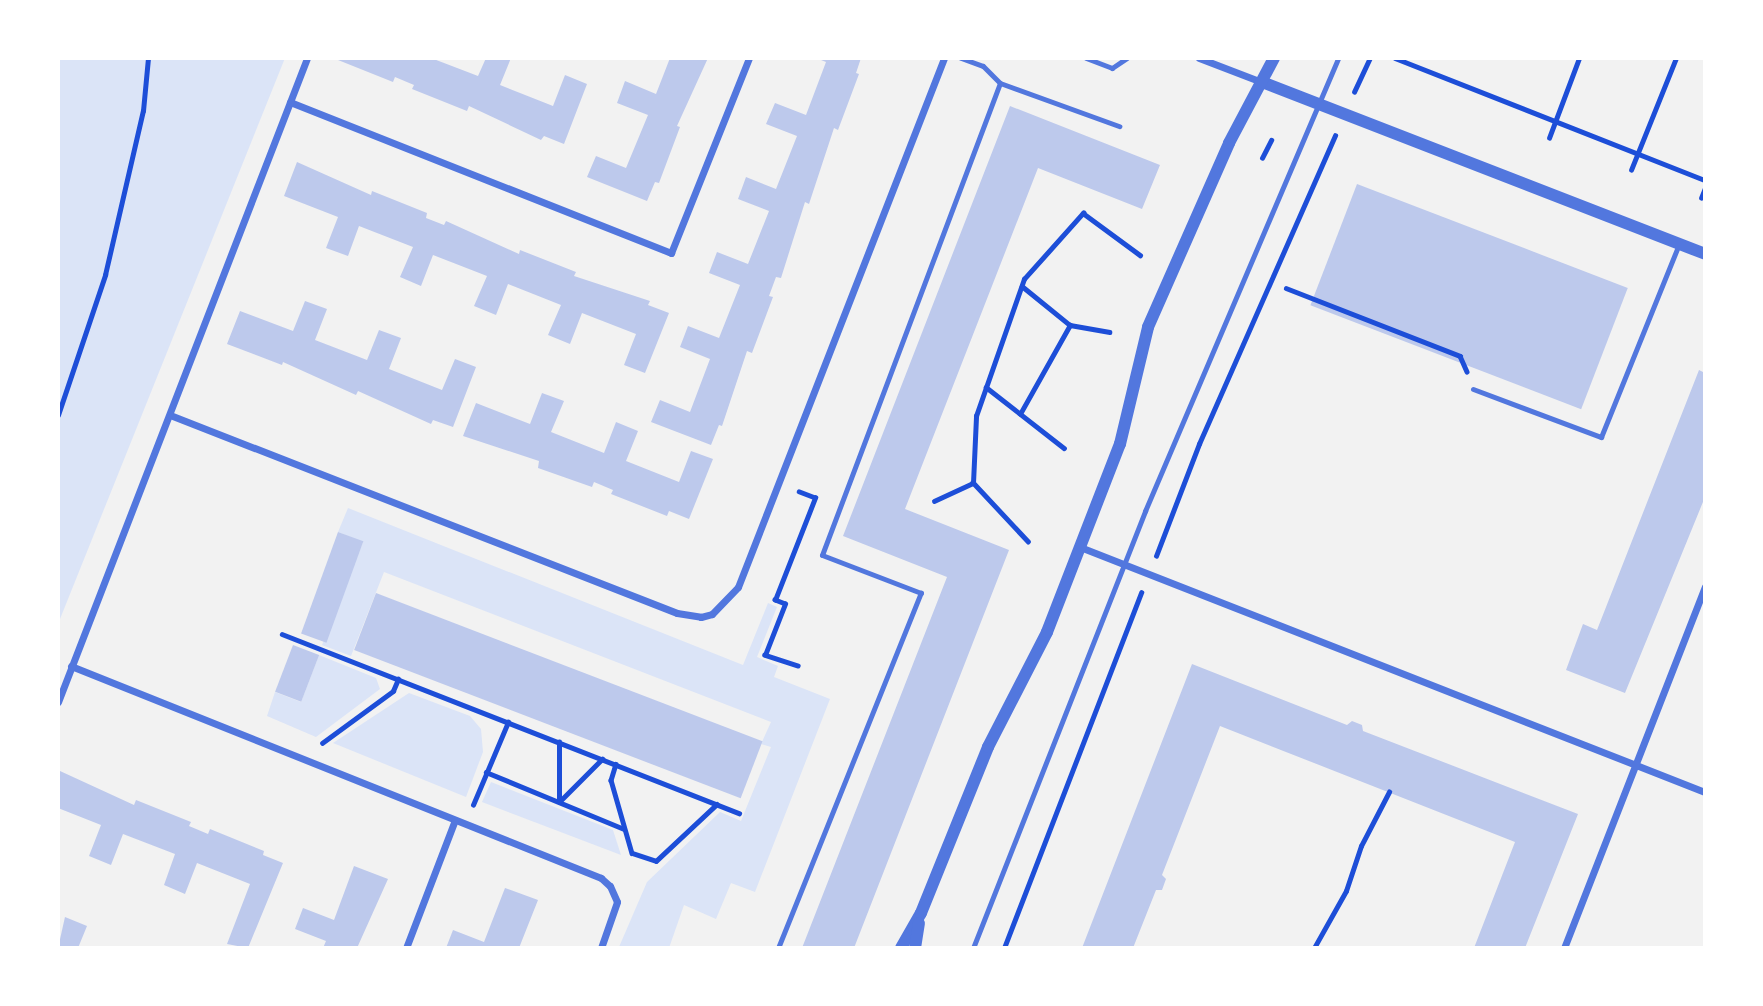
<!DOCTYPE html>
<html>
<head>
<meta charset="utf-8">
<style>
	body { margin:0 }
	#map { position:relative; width:1763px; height:1006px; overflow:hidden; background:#f2f2f2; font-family:"Exo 2",sans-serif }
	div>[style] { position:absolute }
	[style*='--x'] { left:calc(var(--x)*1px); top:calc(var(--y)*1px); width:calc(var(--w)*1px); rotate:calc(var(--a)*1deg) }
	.green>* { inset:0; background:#dbe4f7 }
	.building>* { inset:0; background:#bdc9ec; transform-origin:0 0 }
	.path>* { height:4.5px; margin:-2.25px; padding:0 2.25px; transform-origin:2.25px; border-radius:2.25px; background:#1d4ed8 }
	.service>* { height:5px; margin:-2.5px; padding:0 2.5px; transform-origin:2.5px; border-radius:2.5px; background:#5277de }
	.minor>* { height:7px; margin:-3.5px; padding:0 3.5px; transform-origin:3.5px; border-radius:3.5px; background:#5277de }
	.tertiary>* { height:12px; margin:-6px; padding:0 6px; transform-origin:6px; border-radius:6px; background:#5277de }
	span { translate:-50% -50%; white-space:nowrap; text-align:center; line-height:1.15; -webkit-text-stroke:5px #fff; paint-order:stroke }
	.frame { position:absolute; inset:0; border:60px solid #fff; pointer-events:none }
</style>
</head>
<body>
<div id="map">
	<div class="green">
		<div style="clip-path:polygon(58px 58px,285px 58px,58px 624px)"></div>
		<div style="clip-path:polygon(348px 508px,743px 665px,768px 603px,777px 607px,757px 657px,778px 666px,774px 677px,830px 699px,755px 892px,731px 883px,716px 919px,684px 905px,669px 948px,619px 947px,647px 882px,720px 812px,741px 821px,771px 747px,761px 744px,771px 722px,384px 572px,351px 656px,322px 645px,363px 542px,338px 532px)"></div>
		<div style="clip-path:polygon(319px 655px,376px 678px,380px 689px,316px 737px,267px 716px,275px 692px,301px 702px)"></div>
		<div style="clip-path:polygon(409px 693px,470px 716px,481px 729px,483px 752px,466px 797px,333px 743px)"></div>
		<div style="clip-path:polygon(491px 782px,613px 830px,621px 855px,482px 802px)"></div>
	</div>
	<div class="building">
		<div style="clip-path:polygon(333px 58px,431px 58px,478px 76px,486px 58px,511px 58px,500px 85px,553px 106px,565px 75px,587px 84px,564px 144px,544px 136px,541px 140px,469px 106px,467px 111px,412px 89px,414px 85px,395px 77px,393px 82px)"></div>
		<div style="clip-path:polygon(670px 58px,708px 58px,677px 126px,680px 127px,659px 183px,655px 182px,647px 201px,587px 177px,596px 156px,626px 168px,648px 115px,617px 103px,625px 81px,656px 94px)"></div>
		<div style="clip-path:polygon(816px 58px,861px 58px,856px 73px,859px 74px,838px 130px,834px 128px,809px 204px,805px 202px,781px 278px,776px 277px,769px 296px,773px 297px,752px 353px,747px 351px,722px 426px,719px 425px,711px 445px,651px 422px,660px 400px,690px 412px,710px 359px,680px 347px,688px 326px,719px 338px,740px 285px,709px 273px,717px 252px,748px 264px,769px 211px,738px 199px,746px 177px,776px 189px,797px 136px,766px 124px,775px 103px,806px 115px,826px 62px)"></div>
		<div style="clip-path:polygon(1010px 106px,1160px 165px,1142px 209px,1038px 168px,905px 509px,1009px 550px,854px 948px,802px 948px,947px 577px,843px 536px)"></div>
		<div style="clip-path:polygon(297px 162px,371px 195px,372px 191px,427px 213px,426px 218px,444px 225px,446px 221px,519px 254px,520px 250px,576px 272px,574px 276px,650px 301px,648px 305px,669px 313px,645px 373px,624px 365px,636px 334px,582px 313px,570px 344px,548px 335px,561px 305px,508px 284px,496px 315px,474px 306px,487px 276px,433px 255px,421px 286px,400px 277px,413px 247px,359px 226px,348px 256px,326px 248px,338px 217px,284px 196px)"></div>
		<div style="left:1357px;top:184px;width:290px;height:130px;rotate:21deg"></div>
		<div style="clip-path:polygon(305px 301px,327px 309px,315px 340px,367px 360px,379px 330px,401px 338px,389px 369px,442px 390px,455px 359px,476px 367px,453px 427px,433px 420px,431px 424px,358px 391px,356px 395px,283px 362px,282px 365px,227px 344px,240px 311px,293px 331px)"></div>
		<div style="clip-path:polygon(1699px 370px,1705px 373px,1705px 497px,1625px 693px,1566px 670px,1583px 624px,1597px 630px)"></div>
		<div style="clip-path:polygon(542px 393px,564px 401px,551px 432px,604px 453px,616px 422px,638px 431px,626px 461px,679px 482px,691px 451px,713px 459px,689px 519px,669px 511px,667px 516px,611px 494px,613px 490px,594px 482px,592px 487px,538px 468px,539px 461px,463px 436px,476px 403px,530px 424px)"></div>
		<div style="left:338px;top:532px;width:27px;height:108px;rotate:20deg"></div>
		<div style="left:376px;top:593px;width:414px;height:61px;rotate:21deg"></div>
		<div style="left:293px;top:645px;width:28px;height:50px;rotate:21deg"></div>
		<div style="clip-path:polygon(1192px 664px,1347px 725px,1352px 721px,1362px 725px,1363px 731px,1578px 814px,1525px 948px,1474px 948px,1515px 842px,1220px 726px,1162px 875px,1166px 879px,1162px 890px,1156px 890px,1133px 948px,1082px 948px)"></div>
		<div style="clip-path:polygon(60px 771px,134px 805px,136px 800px,191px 822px,189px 826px,208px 834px,210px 829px,264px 851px,263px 855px,283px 863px,248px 948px,227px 944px,250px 884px,197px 863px,185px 894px,164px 885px,175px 854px,123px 834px,111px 865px,89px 856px,101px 825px,58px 808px)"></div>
		<div style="clip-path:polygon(354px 866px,388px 879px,357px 948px,323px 948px,326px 941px,295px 929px,303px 908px,334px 920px)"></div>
		<div style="clip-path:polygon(505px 888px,538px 900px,519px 948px,446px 948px,453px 930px,484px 942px)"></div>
		<div style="clip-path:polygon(65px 917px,87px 926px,78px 948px,58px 948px)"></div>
	</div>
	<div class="path">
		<div style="--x:1395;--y:58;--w:333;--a:21.5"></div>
		<div style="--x:1354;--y:92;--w:38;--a:-65"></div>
		<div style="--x:1549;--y:138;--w:85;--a:-69.4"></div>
		<div style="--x:1262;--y:158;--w:20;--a:-63"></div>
		<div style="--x:1631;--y:170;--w:121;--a:-68.1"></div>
		<div style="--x:1701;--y:198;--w:11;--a:-68"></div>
		<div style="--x:1022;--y:286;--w:62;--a:39.1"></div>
		<div style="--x:1070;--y:325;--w:40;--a:10"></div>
		<div style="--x:1286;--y:288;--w:187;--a:21.3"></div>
		<div style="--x:1460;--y:356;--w:17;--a:66"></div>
		<div style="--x:986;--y:387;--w:99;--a:38"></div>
		<div style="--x:1020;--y:414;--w:102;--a:-60.7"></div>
		<div style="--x:58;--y:415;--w:148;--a:-71.4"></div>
		<div style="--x:105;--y:275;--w:168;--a:-77"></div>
		<div style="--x:143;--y:111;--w:53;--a:-84.6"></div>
		<div style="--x:934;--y:501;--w:43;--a:-24.8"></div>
		<div style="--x:1028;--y:542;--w:81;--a:-133"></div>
		<div style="--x:973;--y:483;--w:67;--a:-87.4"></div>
		<div style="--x:976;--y:416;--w:145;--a:-70.7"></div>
		<div style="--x:1024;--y:279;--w:89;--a:-48.2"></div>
		<div style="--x:1083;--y:213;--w:71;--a:36.4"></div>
		<div style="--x:1156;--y:556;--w:120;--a:-69"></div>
		<div style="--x:1199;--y:444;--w:337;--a:-66.2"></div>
		<div style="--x:282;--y:634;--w:491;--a:21.4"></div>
		<div style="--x:798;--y:666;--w:35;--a:-162"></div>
		<div style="--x:765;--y:655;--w:55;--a:-68.6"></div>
		<div style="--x:785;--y:604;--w:11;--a:-158"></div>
		<div style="--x:775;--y:600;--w:110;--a:-68.6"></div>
		<div style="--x:815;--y:498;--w:17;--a:-159"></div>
		<div style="--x:322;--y:743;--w:88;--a:-36.2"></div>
		<div style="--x:393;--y:691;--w:13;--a:-67"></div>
		<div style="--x:616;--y:764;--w:17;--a:107"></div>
		<div style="--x:611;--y:780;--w:76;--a:74"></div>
		<div style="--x:632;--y:853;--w:25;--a:18"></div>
		<div style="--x:656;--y:861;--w:83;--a:-43.1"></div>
		<div style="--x:486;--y:772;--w:149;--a:22.4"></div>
		<div style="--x:559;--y:801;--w:59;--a:-90"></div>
		<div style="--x:559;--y:802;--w:61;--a:-45"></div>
		<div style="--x:473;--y:805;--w:90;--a:-67.1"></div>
		<div style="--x:1004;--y:948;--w:381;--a:-68.9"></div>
		<div style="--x:1314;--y:948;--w:65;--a:-60.7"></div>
		<div style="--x:1346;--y:891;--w:47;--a:-71.6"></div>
		<div style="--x:1361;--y:846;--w:61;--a:-62.6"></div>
	</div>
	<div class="service">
		<div style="--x:961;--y:58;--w:23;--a:20"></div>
		<div style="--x:983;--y:66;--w:24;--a:45"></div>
		<div style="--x:1086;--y:58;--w:28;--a:21"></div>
		<div style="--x:1112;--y:68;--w:18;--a:-34"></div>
		<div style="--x:1473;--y:389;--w:137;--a:20.6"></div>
		<div style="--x:1601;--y:437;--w:208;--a:-68"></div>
		<div style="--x:778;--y:948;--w:383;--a:-68.1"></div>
		<div style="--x:921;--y:593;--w:106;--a:-159"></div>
		<div style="--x:822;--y:555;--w:504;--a:-69.34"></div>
		<div style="--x:1000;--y:83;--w:127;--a:19.9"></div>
		<div style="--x:973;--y:948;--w:470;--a:-68.5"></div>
		<div style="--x:1145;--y:511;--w:492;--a:-66.9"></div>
	</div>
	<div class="minor">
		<div style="--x:1199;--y:58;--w:67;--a:20.9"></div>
		<div style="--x:290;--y:102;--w:410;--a:21.6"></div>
		<div style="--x:671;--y:253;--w:210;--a:-68.2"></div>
		<div style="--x:170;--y:415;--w:544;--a:21.33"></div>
		<div style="--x:677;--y:613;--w:24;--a:9"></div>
		<div style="--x:701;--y:617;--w:11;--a:-15"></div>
		<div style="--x:712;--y:614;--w:37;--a:-46"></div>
		<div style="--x:738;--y:587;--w:568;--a:-68.72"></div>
		<div style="--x:1080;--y:547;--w:671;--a:21.41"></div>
		<div style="--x:71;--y:666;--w:571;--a:21.8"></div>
		<div style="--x:601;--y:878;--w:12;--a:42"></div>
		<div style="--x:610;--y:886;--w:17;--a:66"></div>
		<div style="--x:617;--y:902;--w:49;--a:109.2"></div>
		<div style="--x:58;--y:702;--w:690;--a:-68.86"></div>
		<div style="--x:406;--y:948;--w:135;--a:-69.1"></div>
		<div style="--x:1564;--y:948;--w:388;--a:-68.7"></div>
	</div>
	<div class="tertiary">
		<div style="--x:1262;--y:82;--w:475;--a:21.2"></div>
		<div style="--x:901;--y:948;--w:40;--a:-60.3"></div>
		<div style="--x:921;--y:913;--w:179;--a:-68"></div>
		<div style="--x:988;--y:747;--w:129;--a:-62.8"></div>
		<div style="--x:1047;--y:632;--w:202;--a:-68.8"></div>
		<div style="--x:1120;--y:444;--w:120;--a:-76.5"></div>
		<div style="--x:1148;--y:327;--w:201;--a:-66.2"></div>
		<div style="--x:1229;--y:143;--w:96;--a:-62.1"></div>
		<div style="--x:915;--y:948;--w:25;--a:-81"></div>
	</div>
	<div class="frame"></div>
</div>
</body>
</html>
